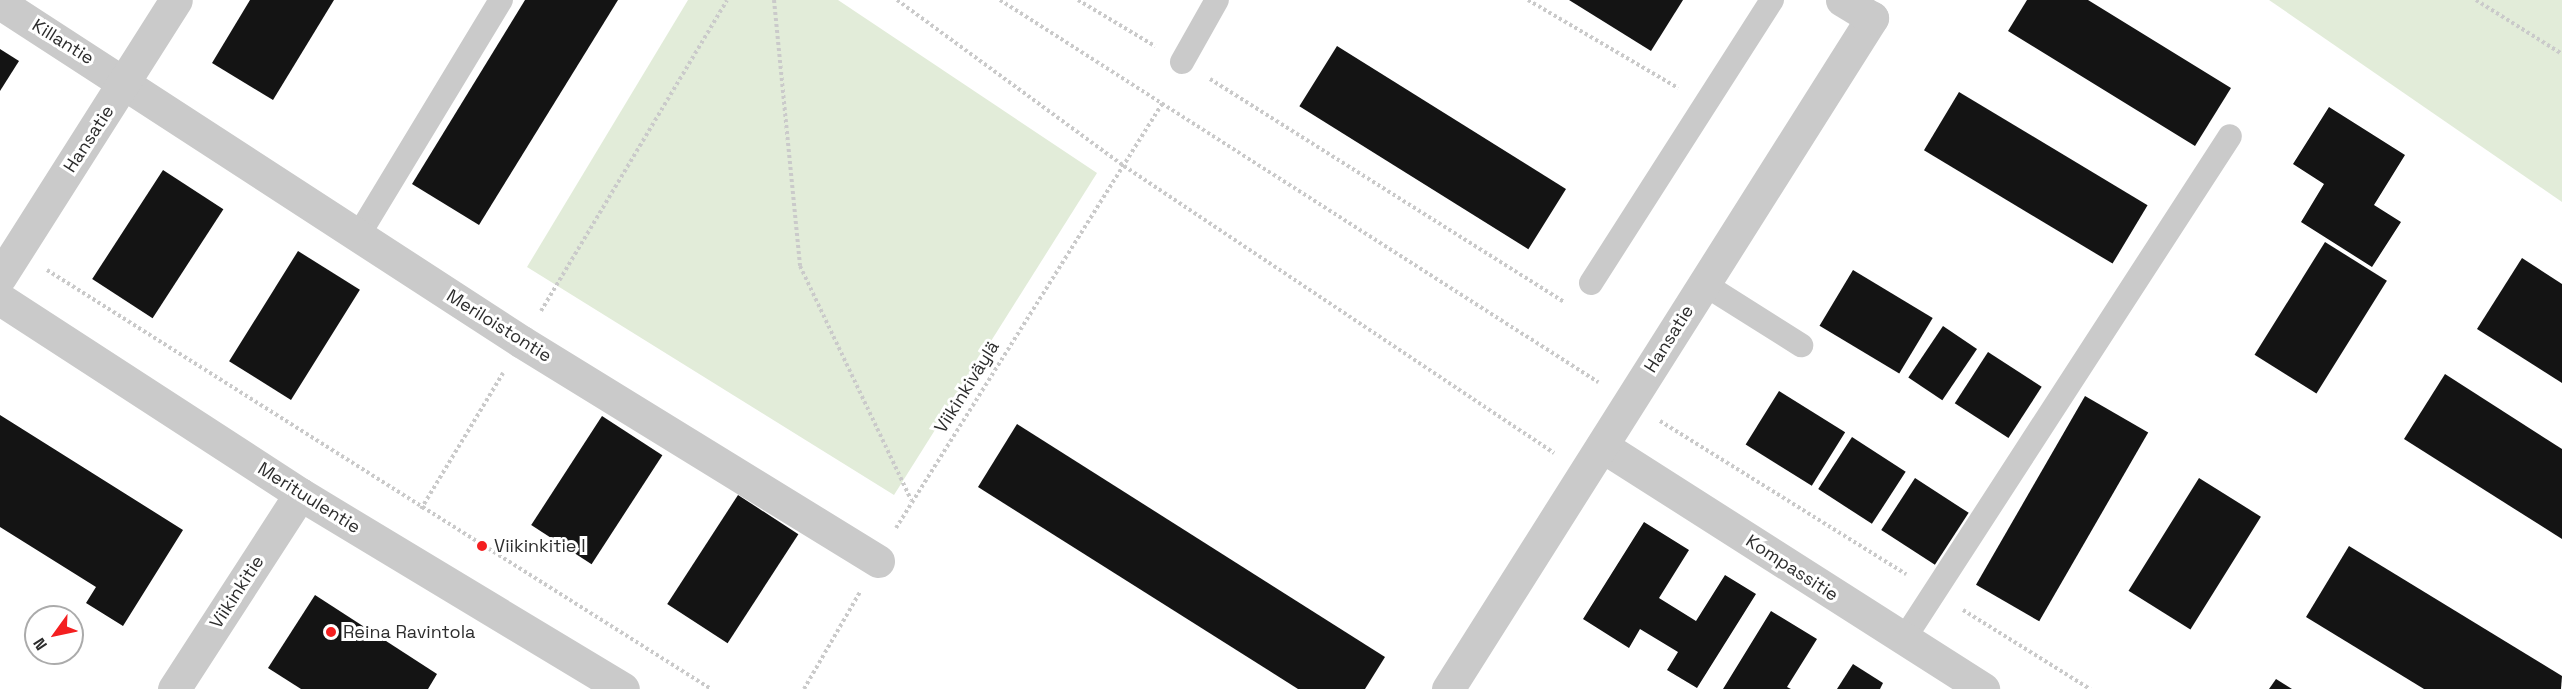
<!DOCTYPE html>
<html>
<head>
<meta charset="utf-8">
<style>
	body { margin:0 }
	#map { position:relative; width:2562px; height:689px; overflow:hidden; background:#fff; font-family:"Space Grotesk",sans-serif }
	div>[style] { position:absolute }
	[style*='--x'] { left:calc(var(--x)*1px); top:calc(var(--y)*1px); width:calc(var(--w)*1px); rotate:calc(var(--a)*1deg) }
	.green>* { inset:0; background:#e2ecd9 }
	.building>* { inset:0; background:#141414; transform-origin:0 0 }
	.path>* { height:4px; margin-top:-2px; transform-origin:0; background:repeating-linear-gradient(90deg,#cacaca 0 3px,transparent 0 6px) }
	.lane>* { height:24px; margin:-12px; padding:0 12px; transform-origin:12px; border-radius:12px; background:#cacaca }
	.street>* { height:33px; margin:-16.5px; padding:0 16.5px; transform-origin:16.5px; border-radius:16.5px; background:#cacaca }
	.dots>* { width:16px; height:16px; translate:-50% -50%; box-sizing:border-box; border:3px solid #fff; border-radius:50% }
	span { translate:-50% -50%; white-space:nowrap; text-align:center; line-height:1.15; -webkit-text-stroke:6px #fff; paint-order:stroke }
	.street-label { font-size:18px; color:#2d2d2d }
	.poi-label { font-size:18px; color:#2d2d2d }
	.left { translate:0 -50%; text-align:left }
	.north { position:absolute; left:24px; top:605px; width:60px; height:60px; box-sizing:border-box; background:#fff; border:2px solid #ababab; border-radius:50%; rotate:237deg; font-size:16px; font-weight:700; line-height:24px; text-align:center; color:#2d2d2d }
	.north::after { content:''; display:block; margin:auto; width:21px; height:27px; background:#f41f20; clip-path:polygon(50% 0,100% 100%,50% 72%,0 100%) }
</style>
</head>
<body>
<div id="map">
	<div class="green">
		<div style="clip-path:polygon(688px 0,838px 0,1097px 173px,894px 495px,527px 267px)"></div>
		<div style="clip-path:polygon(2269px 0,2562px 0,2562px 202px)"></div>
	</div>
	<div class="building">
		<div style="clip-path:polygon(250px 0,334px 0,273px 100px,212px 63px)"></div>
		<div style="clip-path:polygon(525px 0,618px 0,479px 225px,412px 184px)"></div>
		<div style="clip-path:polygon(1569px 0,1683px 0,1651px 51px)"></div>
		<div style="clip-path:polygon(2027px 0,2088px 0,2231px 88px,2195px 146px,2008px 31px)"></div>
		<div style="left:1337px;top:46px;width:270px;height:71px;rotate:32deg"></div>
		<div style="clip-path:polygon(0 49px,19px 61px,0 91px)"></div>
		<div style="left:1959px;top:92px;width:220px;height:68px;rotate:31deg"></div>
		<div style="clip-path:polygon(2329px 107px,2405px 155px,2374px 205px,2401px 222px,2372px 267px,2301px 222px,2324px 184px,2293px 164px)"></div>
		<div style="left:163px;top:170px;width:72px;height:130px;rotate:33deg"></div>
		<div style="left:2325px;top:242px;width:73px;height:133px;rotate:32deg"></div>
		<div style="left:298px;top:251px;width:73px;height:130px;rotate:32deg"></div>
		<div style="clip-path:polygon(2522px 258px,2562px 284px,2562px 383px,2477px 329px)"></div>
		<div style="left:1853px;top:270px;width:93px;height:65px;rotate:31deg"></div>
		<div style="left:1943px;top:326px;width:41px;height:62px;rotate:34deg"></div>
		<div style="left:1988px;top:352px;width:64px;height:61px;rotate:33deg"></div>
		<div style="clip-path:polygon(2445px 374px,2562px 449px,2562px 539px,2404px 439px)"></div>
		<div style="left:1779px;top:391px;width:78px;height:63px;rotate:32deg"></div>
		<div style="left:2085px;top:396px;width:73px;height:218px;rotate:30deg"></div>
		<div style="clip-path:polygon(0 415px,183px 530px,123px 626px,86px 603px,96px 587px,0 527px)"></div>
		<div style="left:602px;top:416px;width:72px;height:130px;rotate:33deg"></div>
		<div style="clip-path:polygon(1017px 424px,1385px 657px,1365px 689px,1298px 689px,978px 487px)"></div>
		<div style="left:1852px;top:437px;width:64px;height:62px;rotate:33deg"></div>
		<div style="left:1915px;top:478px;width:64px;height:62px;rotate:33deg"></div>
		<div style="left:2199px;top:478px;width:73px;height:133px;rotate:32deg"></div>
		<div style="left:738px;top:495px;width:72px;height:130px;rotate:33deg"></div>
		<div style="clip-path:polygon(1644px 522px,1689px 550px,1659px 598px,1696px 621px,1725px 575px,1756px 594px,1697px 688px,1667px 670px,1678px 652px,1640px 629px,1629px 648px,1583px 619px)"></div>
		<div style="clip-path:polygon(2349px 546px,2562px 676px,2561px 689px,2424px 689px,2306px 617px)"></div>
		<div style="clip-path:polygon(315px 595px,437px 674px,428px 689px,301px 689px,268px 668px)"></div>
		<div style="clip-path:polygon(1771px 611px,1817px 639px,1787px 687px,1791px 689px,1723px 689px)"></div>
		<div style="clip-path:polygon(1853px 664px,1883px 683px,1880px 689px,1837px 689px)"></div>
		<div style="clip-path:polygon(2276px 679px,2292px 689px,2269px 689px)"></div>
	</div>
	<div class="path">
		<div style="--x:774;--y:0;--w:267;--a:84.4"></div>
		<div style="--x:800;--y:266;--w:259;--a:64.6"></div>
		<div style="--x:897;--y:0;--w:281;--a:36.2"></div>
		<div style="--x:1124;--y:166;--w:517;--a:33.72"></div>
		<div style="--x:1000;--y:0;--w:710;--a:32.57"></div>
		<div style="--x:1078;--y:0;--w:90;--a:30.9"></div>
		<div style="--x:1528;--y:0;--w:174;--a:30.4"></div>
		<div style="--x:2476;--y:0;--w:102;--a:32.1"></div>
		<div style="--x:1210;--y:79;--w:418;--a:32.2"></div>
		<div style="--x:47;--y:270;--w:785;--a:32.25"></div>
		<div style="--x:541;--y:311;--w:362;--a:-59.1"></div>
		<div style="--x:1660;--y:421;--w:290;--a:31.9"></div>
		<div style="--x:421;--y:509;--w:159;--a:-58.9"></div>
		<div style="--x:896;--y:528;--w:501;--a:-57.9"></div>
		<div style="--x:1963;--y:610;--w:150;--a:31.9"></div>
		<div style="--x:804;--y:689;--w:112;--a:-60"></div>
	</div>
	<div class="lane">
		<div style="--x:1182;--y:62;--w:71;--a:-60.6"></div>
		<div style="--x:358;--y:236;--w:276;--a:-58.8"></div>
		<div style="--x:1591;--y:283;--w:336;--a:-57.4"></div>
		<div style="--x:1704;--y:284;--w:115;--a:32.2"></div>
		<div style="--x:1904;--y:639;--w:599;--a:-57.05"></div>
	</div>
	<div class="street">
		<div style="--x:0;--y:3;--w:622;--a:33"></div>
		<div style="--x:522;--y:342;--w:418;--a:31.6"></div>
		<div style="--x:0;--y:277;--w:328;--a:-57.6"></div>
		<div style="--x:0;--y:299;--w:358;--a:33"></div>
		<div style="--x:300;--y:494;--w:377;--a:31.1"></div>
		<div style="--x:1602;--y:446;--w:452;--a:32.5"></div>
		<div style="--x:174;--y:689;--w:232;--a:-57.1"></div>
		<div style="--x:1448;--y:689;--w:794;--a:-57.71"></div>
		<div style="--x:1872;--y:18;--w:35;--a:-149"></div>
	</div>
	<div class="dots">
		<div style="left:482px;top:546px;background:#f41f20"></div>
		<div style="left:331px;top:632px;background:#f41f20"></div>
	</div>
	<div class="street-label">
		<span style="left:63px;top:42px;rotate:32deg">Killantie</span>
		<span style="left:89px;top:139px;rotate:-57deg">Hansatie</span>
		<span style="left:499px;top:326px;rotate:32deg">Meriloistontie</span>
		<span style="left:1669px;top:339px;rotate:-58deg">Hansatie</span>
		<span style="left:967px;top:387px;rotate:-58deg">Viikinkiväylä</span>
		<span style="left:309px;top:498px;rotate:32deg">Merituulentie</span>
		<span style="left:1792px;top:568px;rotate:33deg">Kompassitie</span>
		<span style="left:237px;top:592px;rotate:-57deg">Viikinkitie</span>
	</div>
	<div class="poi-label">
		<span class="left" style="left:494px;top:546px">Viikinkitie I</span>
		<span class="left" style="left:343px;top:632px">Reina Ravintola</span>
	</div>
	<div class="north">N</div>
</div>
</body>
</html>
